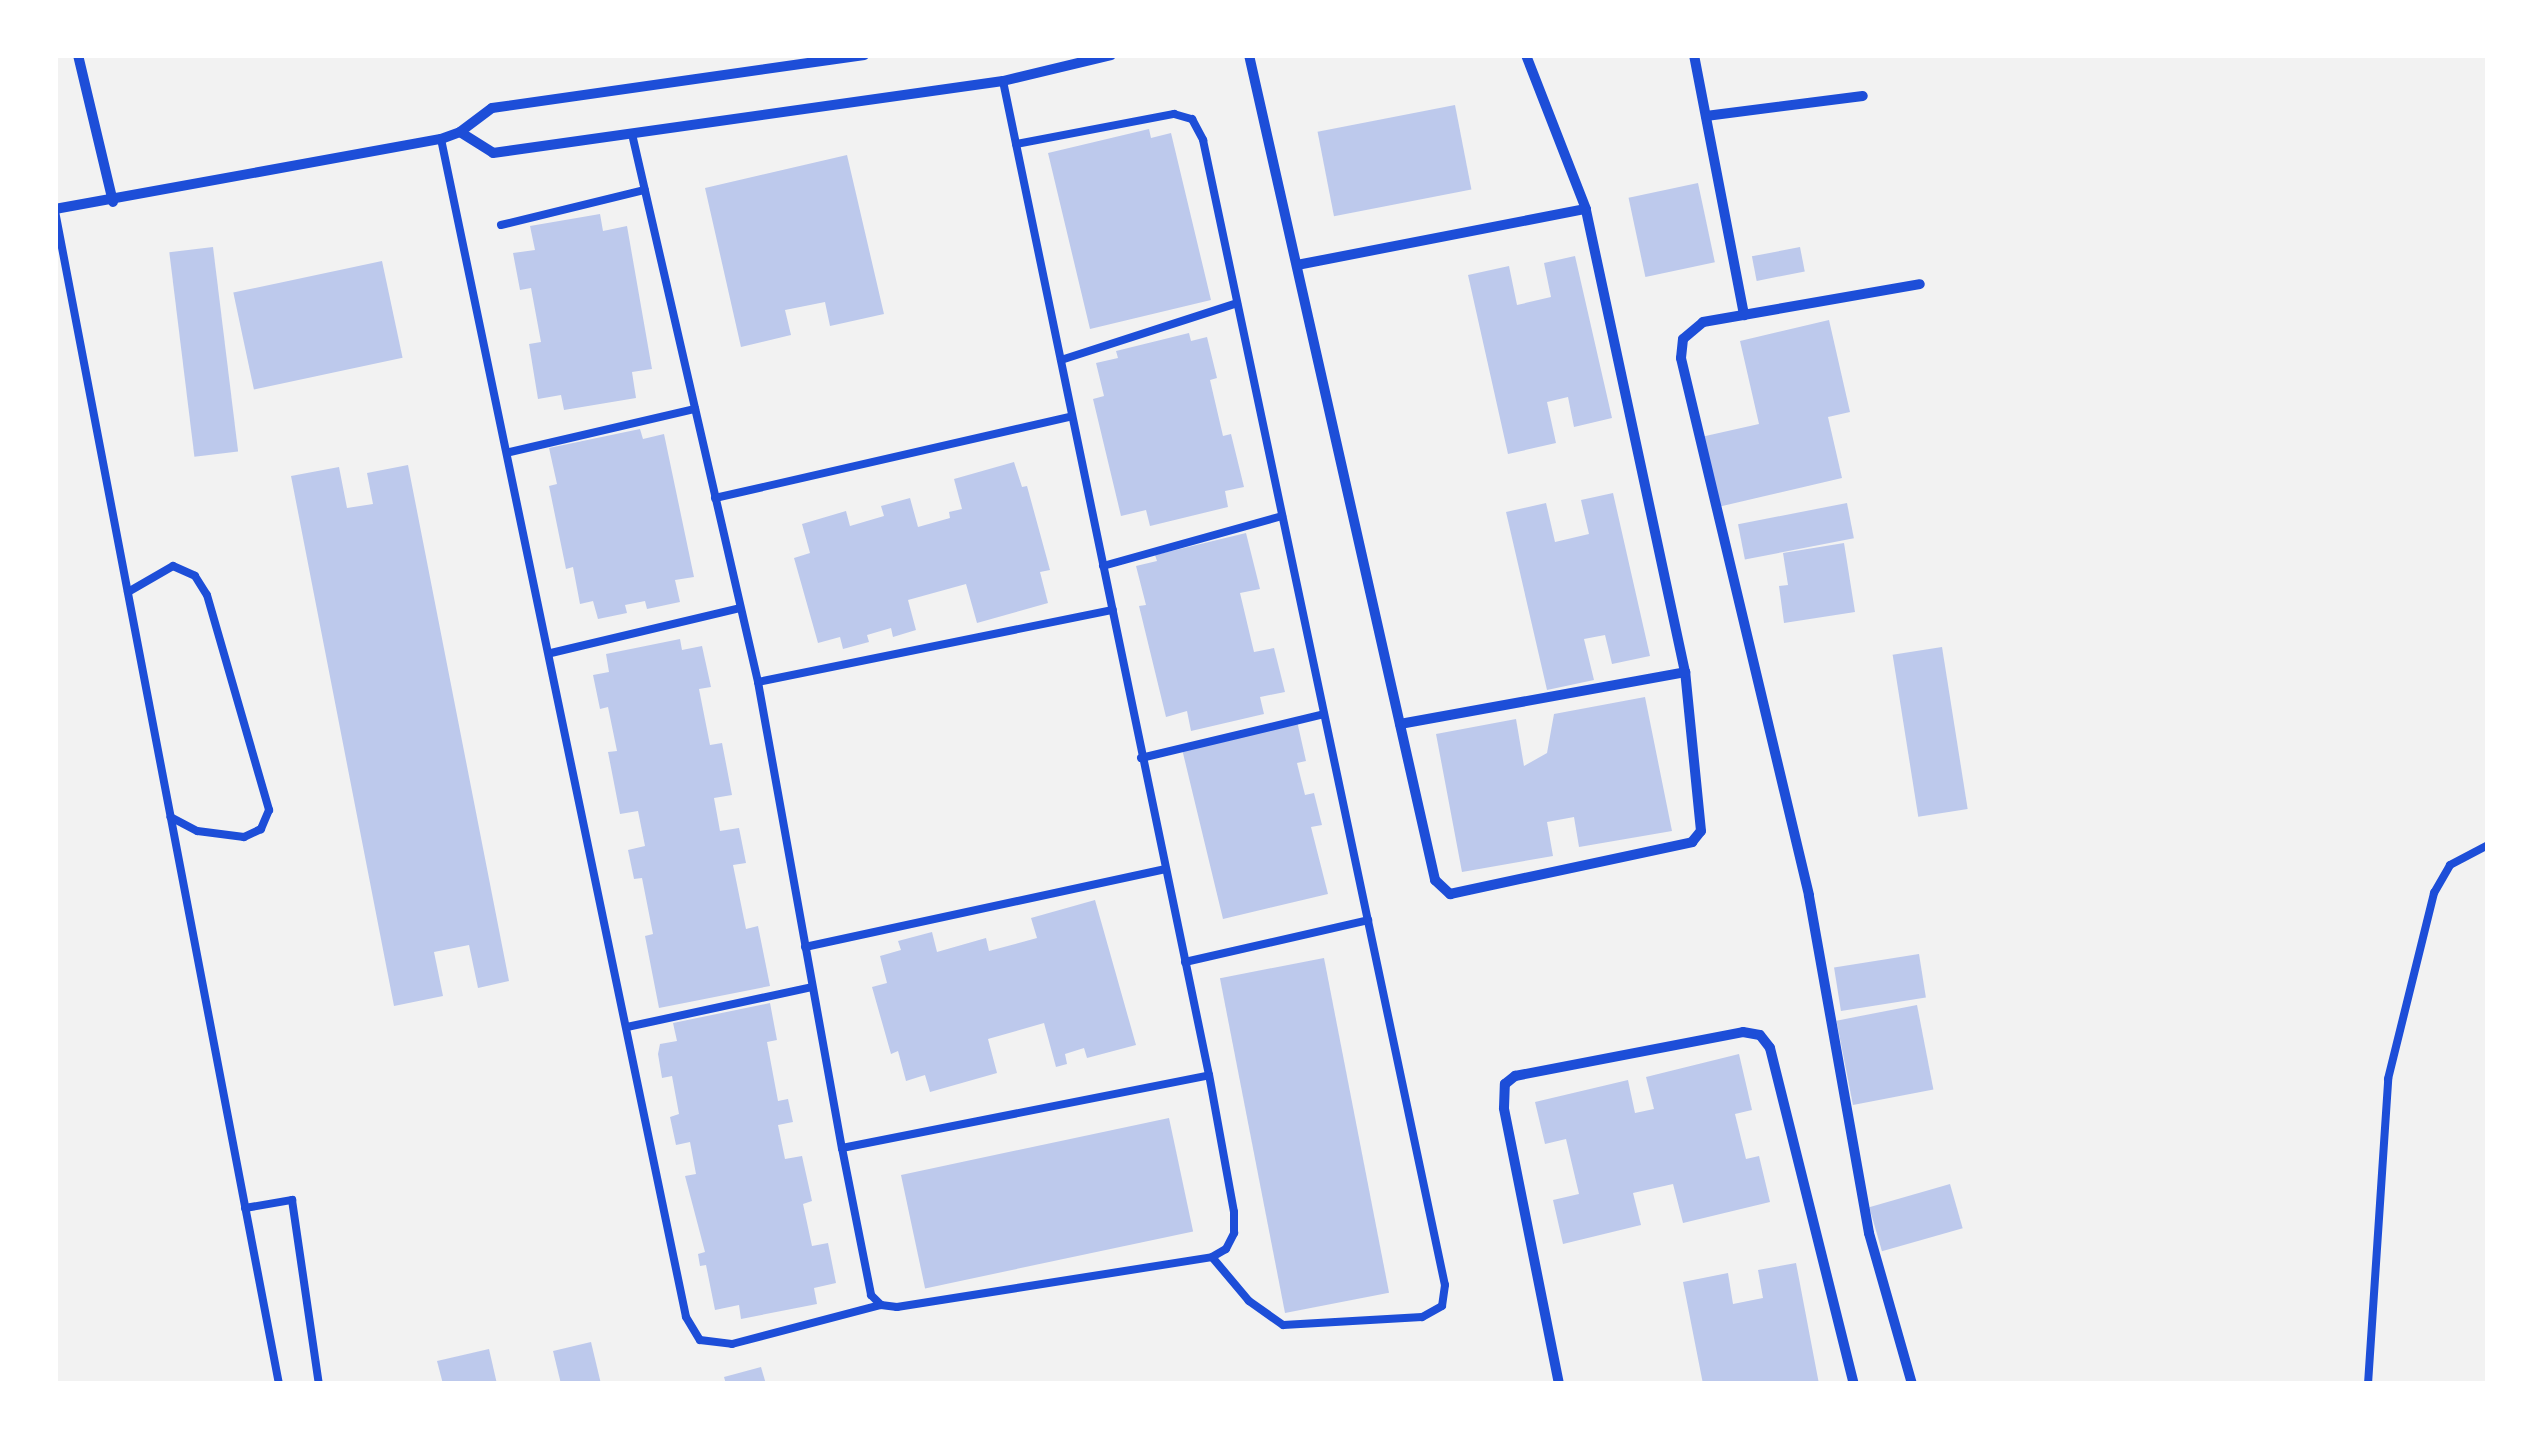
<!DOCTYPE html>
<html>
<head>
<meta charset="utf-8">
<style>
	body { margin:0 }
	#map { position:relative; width:2543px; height:1439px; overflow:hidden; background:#f2f2f2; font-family:"PT Sans",sans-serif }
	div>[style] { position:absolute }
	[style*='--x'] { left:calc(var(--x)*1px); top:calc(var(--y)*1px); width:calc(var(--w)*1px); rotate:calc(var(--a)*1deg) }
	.building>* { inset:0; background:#bdc9ec; transform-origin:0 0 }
	.service>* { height:8px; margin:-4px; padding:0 4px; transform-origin:4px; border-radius:4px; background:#1d4ed8 }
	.minor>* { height:10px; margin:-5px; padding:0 5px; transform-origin:5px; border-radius:5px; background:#1d4ed8 }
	span { translate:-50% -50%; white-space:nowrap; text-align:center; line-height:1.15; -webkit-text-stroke:8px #fff; paint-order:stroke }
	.frame { position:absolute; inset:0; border:58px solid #fff; pointer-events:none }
</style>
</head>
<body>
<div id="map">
	<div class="building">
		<div style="left:1455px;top:105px;width:86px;height:140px;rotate:79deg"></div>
		<div style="clip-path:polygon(1149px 129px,1151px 138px,1171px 133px,1211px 300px,1090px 329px,1048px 153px)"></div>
		<div style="clip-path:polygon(847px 155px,884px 314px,830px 326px,825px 302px,785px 310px,791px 335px,741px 347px,705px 188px)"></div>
		<div style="left:1698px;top:183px;width:81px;height:71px;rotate:78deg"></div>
		<div style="clip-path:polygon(600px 214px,603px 231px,627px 226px,652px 369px,632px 372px,636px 398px,564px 410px,561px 395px,538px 399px,529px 344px,541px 342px,531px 288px,520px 290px,513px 253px,535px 250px,530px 226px)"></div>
		<div style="left:213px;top:247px;width:206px;height:44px;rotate:83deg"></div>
		<div style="left:1800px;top:247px;width:25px;height:49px;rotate:79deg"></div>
		<div style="clip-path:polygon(1575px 256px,1612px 418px,1574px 427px,1568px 397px,1547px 402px,1556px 443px,1508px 454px,1468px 275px,1509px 266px,1517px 305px,1551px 297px,1544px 263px)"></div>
		<div style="left:382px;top:261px;width:99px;height:152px;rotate:78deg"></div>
		<div style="clip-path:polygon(1829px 320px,1850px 412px,1828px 417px,1842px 478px,1718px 507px,1701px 437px,1759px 424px,1740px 341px)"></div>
		<div style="clip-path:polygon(1189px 333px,1191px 341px,1207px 337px,1217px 378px,1210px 380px,1223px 436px,1231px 434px,1244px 487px,1225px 491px,1228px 507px,1150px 526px,1146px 510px,1121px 516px,1093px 399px,1104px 396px,1096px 363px,1118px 358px,1116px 351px)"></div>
		<div style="clip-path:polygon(640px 429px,643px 439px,664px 434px,694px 577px,675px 580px,680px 602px,647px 609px,645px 601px,625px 605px,627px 613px,598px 619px,593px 601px,580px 604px,573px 567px,566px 569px,549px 486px,557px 484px,549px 448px)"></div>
		<div style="clip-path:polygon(1014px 462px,1022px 487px,1027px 486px,1050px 570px,1040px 572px,1048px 603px,977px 623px,966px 584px,908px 600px,916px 630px,893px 637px,891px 628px,867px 635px,869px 642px,843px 649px,840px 637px,818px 643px,794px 558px,810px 553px,802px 524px,846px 511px,850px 526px,884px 516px,881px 506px,910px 498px,918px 527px,950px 518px,949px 512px,962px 509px,954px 479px)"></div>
		<div style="clip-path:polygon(408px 465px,509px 981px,478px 988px,469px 945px,434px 952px,443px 996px,394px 1006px,291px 476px,339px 467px,347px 508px,373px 504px,367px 473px)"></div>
		<div style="clip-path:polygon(1613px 493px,1650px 656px,1612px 664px,1605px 635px,1584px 639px,1594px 680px,1547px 690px,1506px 512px,1546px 503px,1555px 542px,1589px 534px,1581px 500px)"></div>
		<div style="left:1847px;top:503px;width:36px;height:111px;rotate:79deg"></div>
		<div style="clip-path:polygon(1246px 533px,1260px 589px,1240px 593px,1254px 652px,1274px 648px,1285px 692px,1260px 697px,1264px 714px,1191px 731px,1187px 711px,1166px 717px,1139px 606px,1146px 605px,1136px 566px,1157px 561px,1155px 555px)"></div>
		<div style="clip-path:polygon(1844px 543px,1855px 612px,1784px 623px,1779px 586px,1788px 585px,1783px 553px)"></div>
		<div style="clip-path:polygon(680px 639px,682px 650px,702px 646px,711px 687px,699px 689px,710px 745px,722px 743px,732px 795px,714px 798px,720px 831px,739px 828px,746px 863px,733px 865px,746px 929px,758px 926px,770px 986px,659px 1008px,645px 936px,653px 934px,642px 878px,634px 879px,628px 850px,645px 846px,638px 811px,620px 814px,608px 752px,617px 751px,608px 707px,600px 709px,593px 675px,609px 672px,606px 654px)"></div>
		<div style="left:1942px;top:647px;width:164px;height:50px;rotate:81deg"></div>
		<div style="clip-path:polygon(1645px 697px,1672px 831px,1579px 847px,1574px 817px,1547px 822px,1553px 856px,1462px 872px,1436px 734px,1516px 719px,1524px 766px,1547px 753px,1554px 714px)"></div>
		<div style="clip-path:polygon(1297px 721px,1306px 761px,1297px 763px,1305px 795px,1314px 793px,1322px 825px,1311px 827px,1328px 894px,1223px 919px,1182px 749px)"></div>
		<div style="clip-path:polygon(1095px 900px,1136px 1045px,1087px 1058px,1084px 1048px,1065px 1054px,1067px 1064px,1056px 1067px,1044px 1023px,988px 1039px,997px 1073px,930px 1092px,925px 1075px,906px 1081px,898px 1051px,891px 1054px,872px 987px,887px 983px,880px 956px,901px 950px,898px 941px,932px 932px,937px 952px,986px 938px,989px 951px,1037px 938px,1031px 918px)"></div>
		<div style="left:1919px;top:954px;width:44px;height:86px;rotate:81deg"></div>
		<div style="left:1324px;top:958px;width:341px;height:106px;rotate:79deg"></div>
		<div style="clip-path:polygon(770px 1003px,777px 1040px,767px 1042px,778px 1101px,788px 1099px,793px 1122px,778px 1125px,785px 1159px,802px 1156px,812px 1201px,803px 1204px,812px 1246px,828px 1243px,836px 1283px,814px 1288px,817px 1304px,741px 1319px,739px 1305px,715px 1310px,706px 1265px,700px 1266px,698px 1254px,705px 1252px,685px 1176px,696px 1174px,690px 1142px,676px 1145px,670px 1117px,679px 1114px,672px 1076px,662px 1078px,658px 1054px,660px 1044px,677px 1041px,673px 1023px)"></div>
		<div style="left:1917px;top:1005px;width:86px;height:82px;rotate:79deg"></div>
		<div style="clip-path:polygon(1739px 1054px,1752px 1110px,1735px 1114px,1746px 1159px,1759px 1156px,1770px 1202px,1683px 1223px,1673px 1184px,1633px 1193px,1641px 1225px,1563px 1244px,1553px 1200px,1579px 1194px,1566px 1139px,1545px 1144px,1535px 1102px,1628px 1080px,1635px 1113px,1654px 1109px,1646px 1077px)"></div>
		<div style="left:1169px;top:1118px;width:116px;height:274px;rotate:78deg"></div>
		<div style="left:1950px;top:1184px;width:46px;height:84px;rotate:74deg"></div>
		<div style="clip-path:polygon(1796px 1263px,1819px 1384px,1703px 1384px,1683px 1282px,1728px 1273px,1733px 1304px,1763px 1298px,1758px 1270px)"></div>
		<div style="clip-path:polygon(591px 1342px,601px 1384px,561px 1384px,553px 1351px)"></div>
		<div style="clip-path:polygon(489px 1349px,497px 1384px,443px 1384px,437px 1361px)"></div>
		<div style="clip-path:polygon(761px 1367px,766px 1384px,726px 1384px,724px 1377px)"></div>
	</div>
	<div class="service">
		<div style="--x:632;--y:134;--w:562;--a:77.05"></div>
		<div style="--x:758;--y:682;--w:474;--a:79.8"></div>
		<div style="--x:842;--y:1148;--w:374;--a:-11.2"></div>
		<div style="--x:1209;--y:1075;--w:1015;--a:-101.71"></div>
		<div style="--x:441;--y:139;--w:1203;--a:78.25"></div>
		<div style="--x:686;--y:1317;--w:27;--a:59"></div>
		<div style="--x:700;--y:1340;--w:32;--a:7"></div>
		<div style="--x:732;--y:1344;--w:154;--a:-14.7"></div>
		<div style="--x:1016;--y:144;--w:161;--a:-10.8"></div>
		<div style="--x:1174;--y:114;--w:19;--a:16"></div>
		<div style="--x:1192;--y:119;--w:24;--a:62"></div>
		<div style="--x:1203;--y:140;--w:1170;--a:78.07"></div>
		<div style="--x:1445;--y:1285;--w:21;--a:98"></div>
		<div style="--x:1442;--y:1306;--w:23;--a:151"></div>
		<div style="--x:1422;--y:1317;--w:139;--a:176.7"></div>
		<div style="--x:1283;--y:1325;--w:42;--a:-144.8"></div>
		<div style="--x:1249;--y:1301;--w:57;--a:-130.1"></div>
		<div style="--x:55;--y:211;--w:1194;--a:79.19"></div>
		<div style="--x:501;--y:225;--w:148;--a:-13.7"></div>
		<div style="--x:1061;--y:360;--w:185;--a:-17.9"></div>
		<div style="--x:510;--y:452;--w:190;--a:-13.1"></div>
		<div style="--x:715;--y:498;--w:366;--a:-12.9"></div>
		<div style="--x:1103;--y:566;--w:186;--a:-15.6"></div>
		<div style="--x:128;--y:592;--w:52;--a:-30"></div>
		<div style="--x:173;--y:566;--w:24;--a:24"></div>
		<div style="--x:195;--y:576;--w:22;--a:58"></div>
		<div style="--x:207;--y:595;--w:224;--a:73.9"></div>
		<div style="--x:269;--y:810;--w:21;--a:113"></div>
		<div style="--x:261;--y:829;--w:19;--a:155"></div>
		<div style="--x:244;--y:837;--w:47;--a:-172.7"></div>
		<div style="--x:197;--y:831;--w:30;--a:-152"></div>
		<div style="--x:551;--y:653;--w:194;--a:-13.4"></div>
		<div style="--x:758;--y:682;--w:362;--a:-11.5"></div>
		<div style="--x:1141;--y:758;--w:188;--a:-13.5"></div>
		<div style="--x:805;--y:947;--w:369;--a:-12.2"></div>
		<div style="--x:1185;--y:962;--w:188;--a:-12.9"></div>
		<div style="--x:627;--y:1027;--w:189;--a:-12.2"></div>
		<div style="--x:842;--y:1148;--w:150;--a:78.8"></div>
		<div style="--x:871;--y:1295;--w:14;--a:45"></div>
		<div style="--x:881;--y:1305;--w:16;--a:7"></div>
		<div style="--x:897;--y:1307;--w:319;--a:-9"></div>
		<div style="--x:1212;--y:1257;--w:16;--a:-30"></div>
		<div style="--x:1226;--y:1249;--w:18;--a:-63"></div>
		<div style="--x:1234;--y:1233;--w:21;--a:-90"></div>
		<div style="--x:1234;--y:1212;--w:139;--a:-100.3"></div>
		<div style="--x:245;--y:1208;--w:48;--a:-9.7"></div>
		<div style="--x:292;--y:1200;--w:186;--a:81.7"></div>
		<div style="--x:2368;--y:1384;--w:306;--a:-86.2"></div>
		<div style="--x:2388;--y:1079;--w:192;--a:-76.1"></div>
		<div style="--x:2434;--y:893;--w:32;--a:-60"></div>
		<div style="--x:2450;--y:865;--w:43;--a:-27.8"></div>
	</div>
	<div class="minor">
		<div style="--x:78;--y:55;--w:151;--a:76.6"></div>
		<div style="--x:1249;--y:55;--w:846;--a:77.29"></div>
		<div style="--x:1435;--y:880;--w:21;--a:43"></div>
		<div style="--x:1450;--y:894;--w:248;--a:-12.1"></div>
		<div style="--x:1692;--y:842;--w:14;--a:-51"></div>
		<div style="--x:1701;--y:831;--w:160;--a:-95.7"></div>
		<div style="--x:1685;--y:672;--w:473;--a:-102.1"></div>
		<div style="--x:1586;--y:209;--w:165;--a:-111.3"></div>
		<div style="--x:1694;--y:55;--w:265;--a:79.1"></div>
		<div style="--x:1706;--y:116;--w:158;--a:-7.3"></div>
		<div style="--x:460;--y:132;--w:39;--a:32"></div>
		<div style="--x:493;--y:153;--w:515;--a:-8.04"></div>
		<div style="--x:1003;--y:81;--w:111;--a:-13.5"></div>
		<div style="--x:55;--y:209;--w:392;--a:-10.3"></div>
		<div style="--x:441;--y:139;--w:20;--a:-20"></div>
		<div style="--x:460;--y:132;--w:40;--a:-37"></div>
		<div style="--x:492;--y:108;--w:376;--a:-8.1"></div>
		<div style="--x:1297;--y:265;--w:294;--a:-11"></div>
		<div style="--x:1400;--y:724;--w:290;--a:-10.3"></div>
		<div style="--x:1559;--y:1384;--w:281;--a:-101.3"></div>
		<div style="--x:1504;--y:1108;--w:24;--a:-88"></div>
		<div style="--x:1505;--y:1084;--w:13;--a:-39"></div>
		<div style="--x:1515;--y:1076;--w:232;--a:-10.9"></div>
		<div style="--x:1743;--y:1032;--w:17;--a:10"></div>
		<div style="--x:1760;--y:1035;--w:16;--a:52"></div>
		<div style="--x:1770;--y:1048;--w:346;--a:76"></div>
		<div style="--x:1912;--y:1384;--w:157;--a:-105.9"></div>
		<div style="--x:1869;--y:1233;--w:343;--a:-100.1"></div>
		<div style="--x:1809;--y:895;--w:552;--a:-103.41"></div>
		<div style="--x:1681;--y:358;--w:19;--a:-84"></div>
		<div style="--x:1683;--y:339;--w:26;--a:-40"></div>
		<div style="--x:1703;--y:322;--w:220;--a:-9.9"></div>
	</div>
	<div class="frame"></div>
</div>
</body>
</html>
